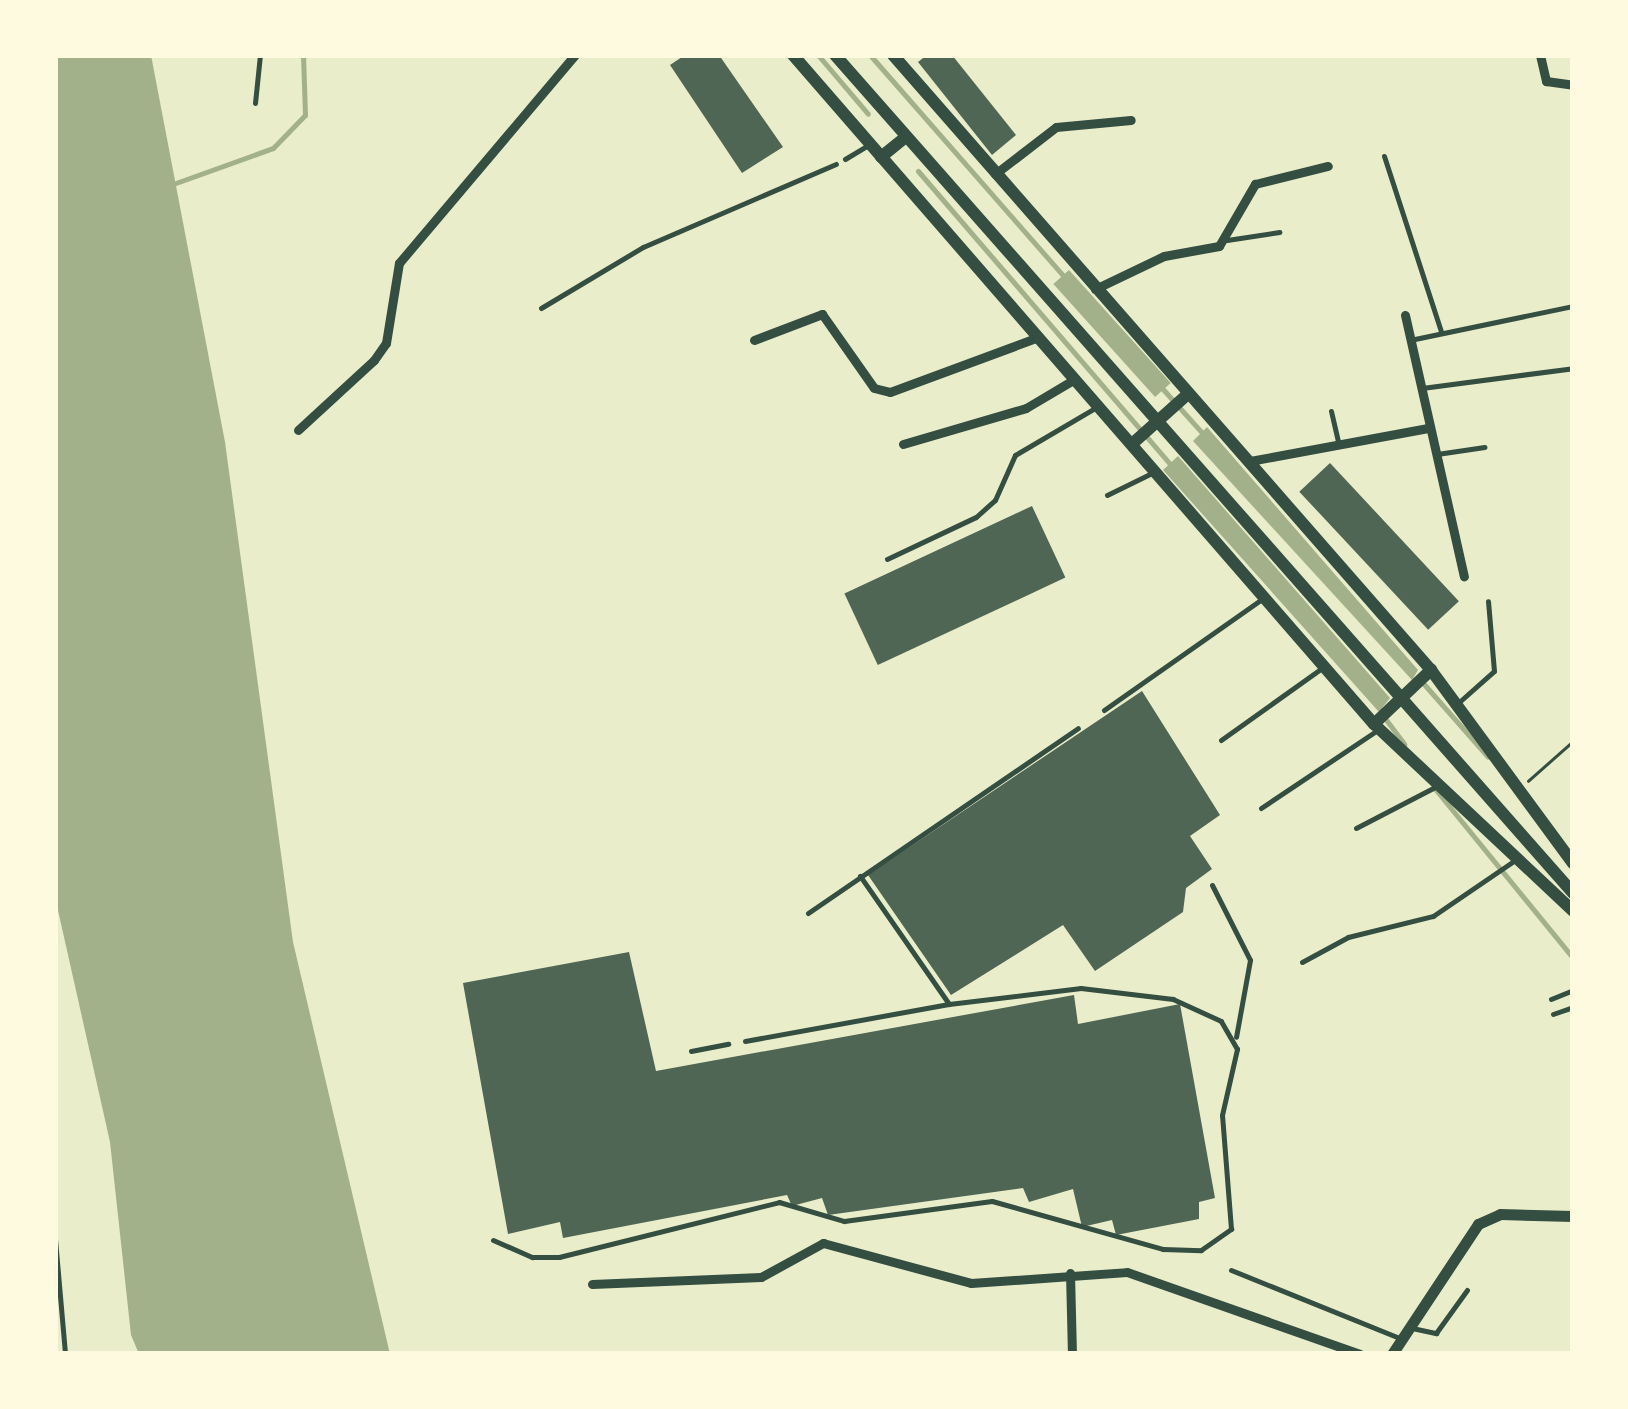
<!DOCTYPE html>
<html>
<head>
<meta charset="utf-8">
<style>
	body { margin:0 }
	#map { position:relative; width:1628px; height:1409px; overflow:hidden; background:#e9edc9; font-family:Helvetica,sans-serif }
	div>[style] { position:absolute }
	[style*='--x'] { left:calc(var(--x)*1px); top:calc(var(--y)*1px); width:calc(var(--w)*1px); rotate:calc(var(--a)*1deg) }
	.water>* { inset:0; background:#a3b18a; transform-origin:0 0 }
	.stream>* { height:5px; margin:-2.5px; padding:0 2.5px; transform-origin:2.5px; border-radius:2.5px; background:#a3b18a }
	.building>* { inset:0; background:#4f6655; transform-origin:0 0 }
	.path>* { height:2.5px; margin:-1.25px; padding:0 1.25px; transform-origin:1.25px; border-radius:1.25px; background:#344e41 }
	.service>* { height:5px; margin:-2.5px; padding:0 2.5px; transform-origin:2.5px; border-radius:2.5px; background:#344e41 }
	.minor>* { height:9px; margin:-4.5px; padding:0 4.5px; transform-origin:4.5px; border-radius:4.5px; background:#344e41 }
	.tertiary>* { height:11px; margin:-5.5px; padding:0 5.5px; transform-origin:5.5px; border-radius:5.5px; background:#344e41 }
	.secondary>* { height:12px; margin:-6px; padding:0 6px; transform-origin:6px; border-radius:6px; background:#344e41 }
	span { translate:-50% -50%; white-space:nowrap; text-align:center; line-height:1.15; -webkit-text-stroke:10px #fefae0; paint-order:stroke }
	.frame { position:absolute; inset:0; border:58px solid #fefae0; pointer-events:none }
</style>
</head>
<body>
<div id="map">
	<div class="water">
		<div style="clip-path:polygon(55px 55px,151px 55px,225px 442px,293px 942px,390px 1354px,139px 1354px,131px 1335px,110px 1142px,55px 897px)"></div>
		<div style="left:1069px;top:270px;width:152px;height:21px;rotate:48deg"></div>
		<div style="clip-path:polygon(1207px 427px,1418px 670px,1412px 680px,1193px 441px)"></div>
		<div style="clip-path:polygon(1178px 456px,1390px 698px,1379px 712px,1163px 470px)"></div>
	</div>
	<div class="stream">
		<div style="--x:818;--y:55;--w:77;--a:49.7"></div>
		<div style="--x:870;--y:55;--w:296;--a:48.8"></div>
		<div style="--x:918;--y:171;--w:386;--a:49.3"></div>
		<div style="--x:173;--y:184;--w:106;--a:-19.8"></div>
		<div style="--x:273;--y:148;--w:46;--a:-45.9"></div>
		<div style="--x:305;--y:115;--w:60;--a:-91.9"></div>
		<div style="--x:1161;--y:387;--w:64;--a:48.1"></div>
		<div style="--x:1423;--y:683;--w:98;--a:48.7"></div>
		<div style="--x:1384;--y:717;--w:34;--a:53"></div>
		<div style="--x:1436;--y:790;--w:217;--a:50.8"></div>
	</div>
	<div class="building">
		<div style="clip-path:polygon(685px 55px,719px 55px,783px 147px,742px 173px,670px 65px)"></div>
		<div style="clip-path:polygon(927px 55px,952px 55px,1016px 135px,992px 155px,918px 62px)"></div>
		<div style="left:1330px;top:463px;width:189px;height:42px;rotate:47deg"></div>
		<div style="left:1032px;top:506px;width:79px;height:207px;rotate:65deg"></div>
		<div style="clip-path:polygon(1142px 691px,1220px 815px,1190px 836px,1212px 869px,1186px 888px,1183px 912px,1095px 971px,1063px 925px,951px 995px,868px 875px)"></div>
		<div style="clip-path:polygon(629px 952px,656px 1071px,1074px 995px,1078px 1024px,1180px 1004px,1215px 1198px,1199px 1202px,1199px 1219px,1116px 1235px,1112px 1220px,1082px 1227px,1073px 1189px,1029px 1202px,1023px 1188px,828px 1215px,822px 1198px,792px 1206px,787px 1195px,563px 1238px,560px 1222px,508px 1234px,463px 983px)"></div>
	</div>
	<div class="path">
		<div style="--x:1528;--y:781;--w:60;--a:-41.6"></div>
	</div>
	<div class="service">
		<div style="--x:255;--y:103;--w:48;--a:-84.1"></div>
		<div style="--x:1384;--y:156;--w:184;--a:72"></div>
		<div style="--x:845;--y:159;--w:26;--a:-31"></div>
		<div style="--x:1227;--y:240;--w:53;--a:-8.7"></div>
		<div style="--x:541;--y:308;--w:119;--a:-30.9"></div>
		<div style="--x:643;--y:247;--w:210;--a:-23.3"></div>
		<div style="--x:1410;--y:340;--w:167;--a:-11.8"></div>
		<div style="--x:1422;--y:388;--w:152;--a:-7.5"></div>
		<div style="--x:1331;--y:411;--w:35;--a:77"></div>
		<div style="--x:1437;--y:454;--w:48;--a:-8.5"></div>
		<div style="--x:1107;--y:495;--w:50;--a:-26.1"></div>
		<div style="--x:887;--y:559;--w:98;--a:-25.3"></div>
		<div style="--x:976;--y:517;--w:25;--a:-42"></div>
		<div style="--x:995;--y:500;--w:49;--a:-66"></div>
		<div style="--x:1015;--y:455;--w:93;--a:-30.4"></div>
		<div style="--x:1458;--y:703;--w:48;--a:-41.6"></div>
		<div style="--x:1494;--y:671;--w:70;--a:-94.9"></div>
		<div style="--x:1104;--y:710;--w:193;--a:-35.1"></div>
		<div style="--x:1221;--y:740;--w:124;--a:-35.5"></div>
		<div style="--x:1261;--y:808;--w:138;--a:-33.8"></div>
		<div style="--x:1356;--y:828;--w:89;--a:-27.4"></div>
		<div style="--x:1212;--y:885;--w:84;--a:63.1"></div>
		<div style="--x:1250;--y:960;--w:78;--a:100.3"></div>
		<div style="--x:808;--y:913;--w:327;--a:-34.4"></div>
		<div style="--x:1302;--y:962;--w:52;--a:-28.5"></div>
		<div style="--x:1348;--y:937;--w:88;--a:-13.9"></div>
		<div style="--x:1433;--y:916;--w:99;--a:-34.3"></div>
		<div style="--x:1551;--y:999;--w:24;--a:-22"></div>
		<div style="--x:1553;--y:1014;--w:21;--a:-19"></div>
		<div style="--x:745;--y:1041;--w:207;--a:-10.3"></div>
		<div style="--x:949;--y:1004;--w:156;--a:-124.8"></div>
		<div style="--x:691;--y:1051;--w:38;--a:-11"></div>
		<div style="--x:55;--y:1239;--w:115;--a:85"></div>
		<div style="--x:493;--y:1240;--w:43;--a:23.6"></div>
		<div style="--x:532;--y:1257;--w:27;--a:0"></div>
		<div style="--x:559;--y:1257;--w:227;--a:-14"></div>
		<div style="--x:779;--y:1202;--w:68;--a:16.3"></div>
		<div style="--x:844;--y:1221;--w:149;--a:-7.7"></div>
		<div style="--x:992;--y:1201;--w:178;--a:15.7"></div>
		<div style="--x:1163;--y:1249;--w:38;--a:2"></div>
		<div style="--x:1201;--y:1250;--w:37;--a:-35"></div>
		<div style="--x:1231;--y:1229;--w:114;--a:-94.5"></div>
		<div style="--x:1222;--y:1115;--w:68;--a:-77.2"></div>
		<div style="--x:1237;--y:1049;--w:32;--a:-120"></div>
		<div style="--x:1221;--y:1021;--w:53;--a:-155.4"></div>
		<div style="--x:1173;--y:999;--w:93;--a:-173.2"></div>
		<div style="--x:1081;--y:988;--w:133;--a:173.1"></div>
		<div style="--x:1231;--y:1270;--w:181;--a:22"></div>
		<div style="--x:1412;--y:1328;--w:25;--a:12"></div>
		<div style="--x:1436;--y:1333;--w:53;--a:-54.2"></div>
	</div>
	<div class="minor">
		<div style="--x:1540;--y:55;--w:27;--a:77"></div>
		<div style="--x:1546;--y:81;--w:27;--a:8"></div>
		<div style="--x:995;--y:174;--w:77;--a:-37.6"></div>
		<div style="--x:1056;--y:127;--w:75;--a:-5.3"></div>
		<div style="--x:1095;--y:289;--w:76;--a:-25.6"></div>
		<div style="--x:1164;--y:256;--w:56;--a:-10.3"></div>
		<div style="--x:1219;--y:246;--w:72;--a:-59.9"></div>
		<div style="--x:1255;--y:184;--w:75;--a:-13.9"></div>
		<div style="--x:1405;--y:315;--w:268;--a:77.3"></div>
		<div style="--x:754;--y:340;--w:73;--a:-20.9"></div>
		<div style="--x:822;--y:314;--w:90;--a:54.9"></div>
		<div style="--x:874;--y:388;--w:16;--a:14"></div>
		<div style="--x:890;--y:392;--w:159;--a:-20.3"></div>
		<div style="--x:298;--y:430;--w:103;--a:-42.6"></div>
		<div style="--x:374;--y:360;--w:21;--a:-55"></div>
		<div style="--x:386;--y:343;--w:81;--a:-80.8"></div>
		<div style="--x:399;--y:263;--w:272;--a:-49.8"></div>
		<div style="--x:903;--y:444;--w:128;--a:-16.3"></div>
		<div style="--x:1026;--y:408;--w:57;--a:-30.6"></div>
		<div style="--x:1250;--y:461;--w:181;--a:-10.5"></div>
		<div style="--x:1070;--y:1273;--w:81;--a:88.6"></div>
		<div style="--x:592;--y:1284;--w:169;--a:-2.4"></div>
		<div style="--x:761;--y:1277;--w:71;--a:-28.7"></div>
		<div style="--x:823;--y:1243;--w:153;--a:15.1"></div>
		<div style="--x:971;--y:1283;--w:156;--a:-4"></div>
		<div style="--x:1127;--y:1272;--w:247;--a:19.4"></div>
	</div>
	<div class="tertiary">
		<div style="--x:1392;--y:1354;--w:156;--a:-56.5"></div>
		<div style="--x:1478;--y:1224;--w:24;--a:-24"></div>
		<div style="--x:1500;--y:1214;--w:73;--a:1.6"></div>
	</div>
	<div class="secondary">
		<div style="--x:793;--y:55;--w:886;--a:49.03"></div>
		<div style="--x:1374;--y:724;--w:273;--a:43.2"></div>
		<div style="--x:835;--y:55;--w:1117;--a:48.63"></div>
		<div style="--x:893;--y:55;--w:817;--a:48.82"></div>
		<div style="--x:1431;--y:670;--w:240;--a:53.7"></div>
		<div style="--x:881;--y:157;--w:32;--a:-39"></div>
		<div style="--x:1132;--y:444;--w:75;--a:-41.8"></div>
		<div style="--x:1374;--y:724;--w:79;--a:-43.5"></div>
	</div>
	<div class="frame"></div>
</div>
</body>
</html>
